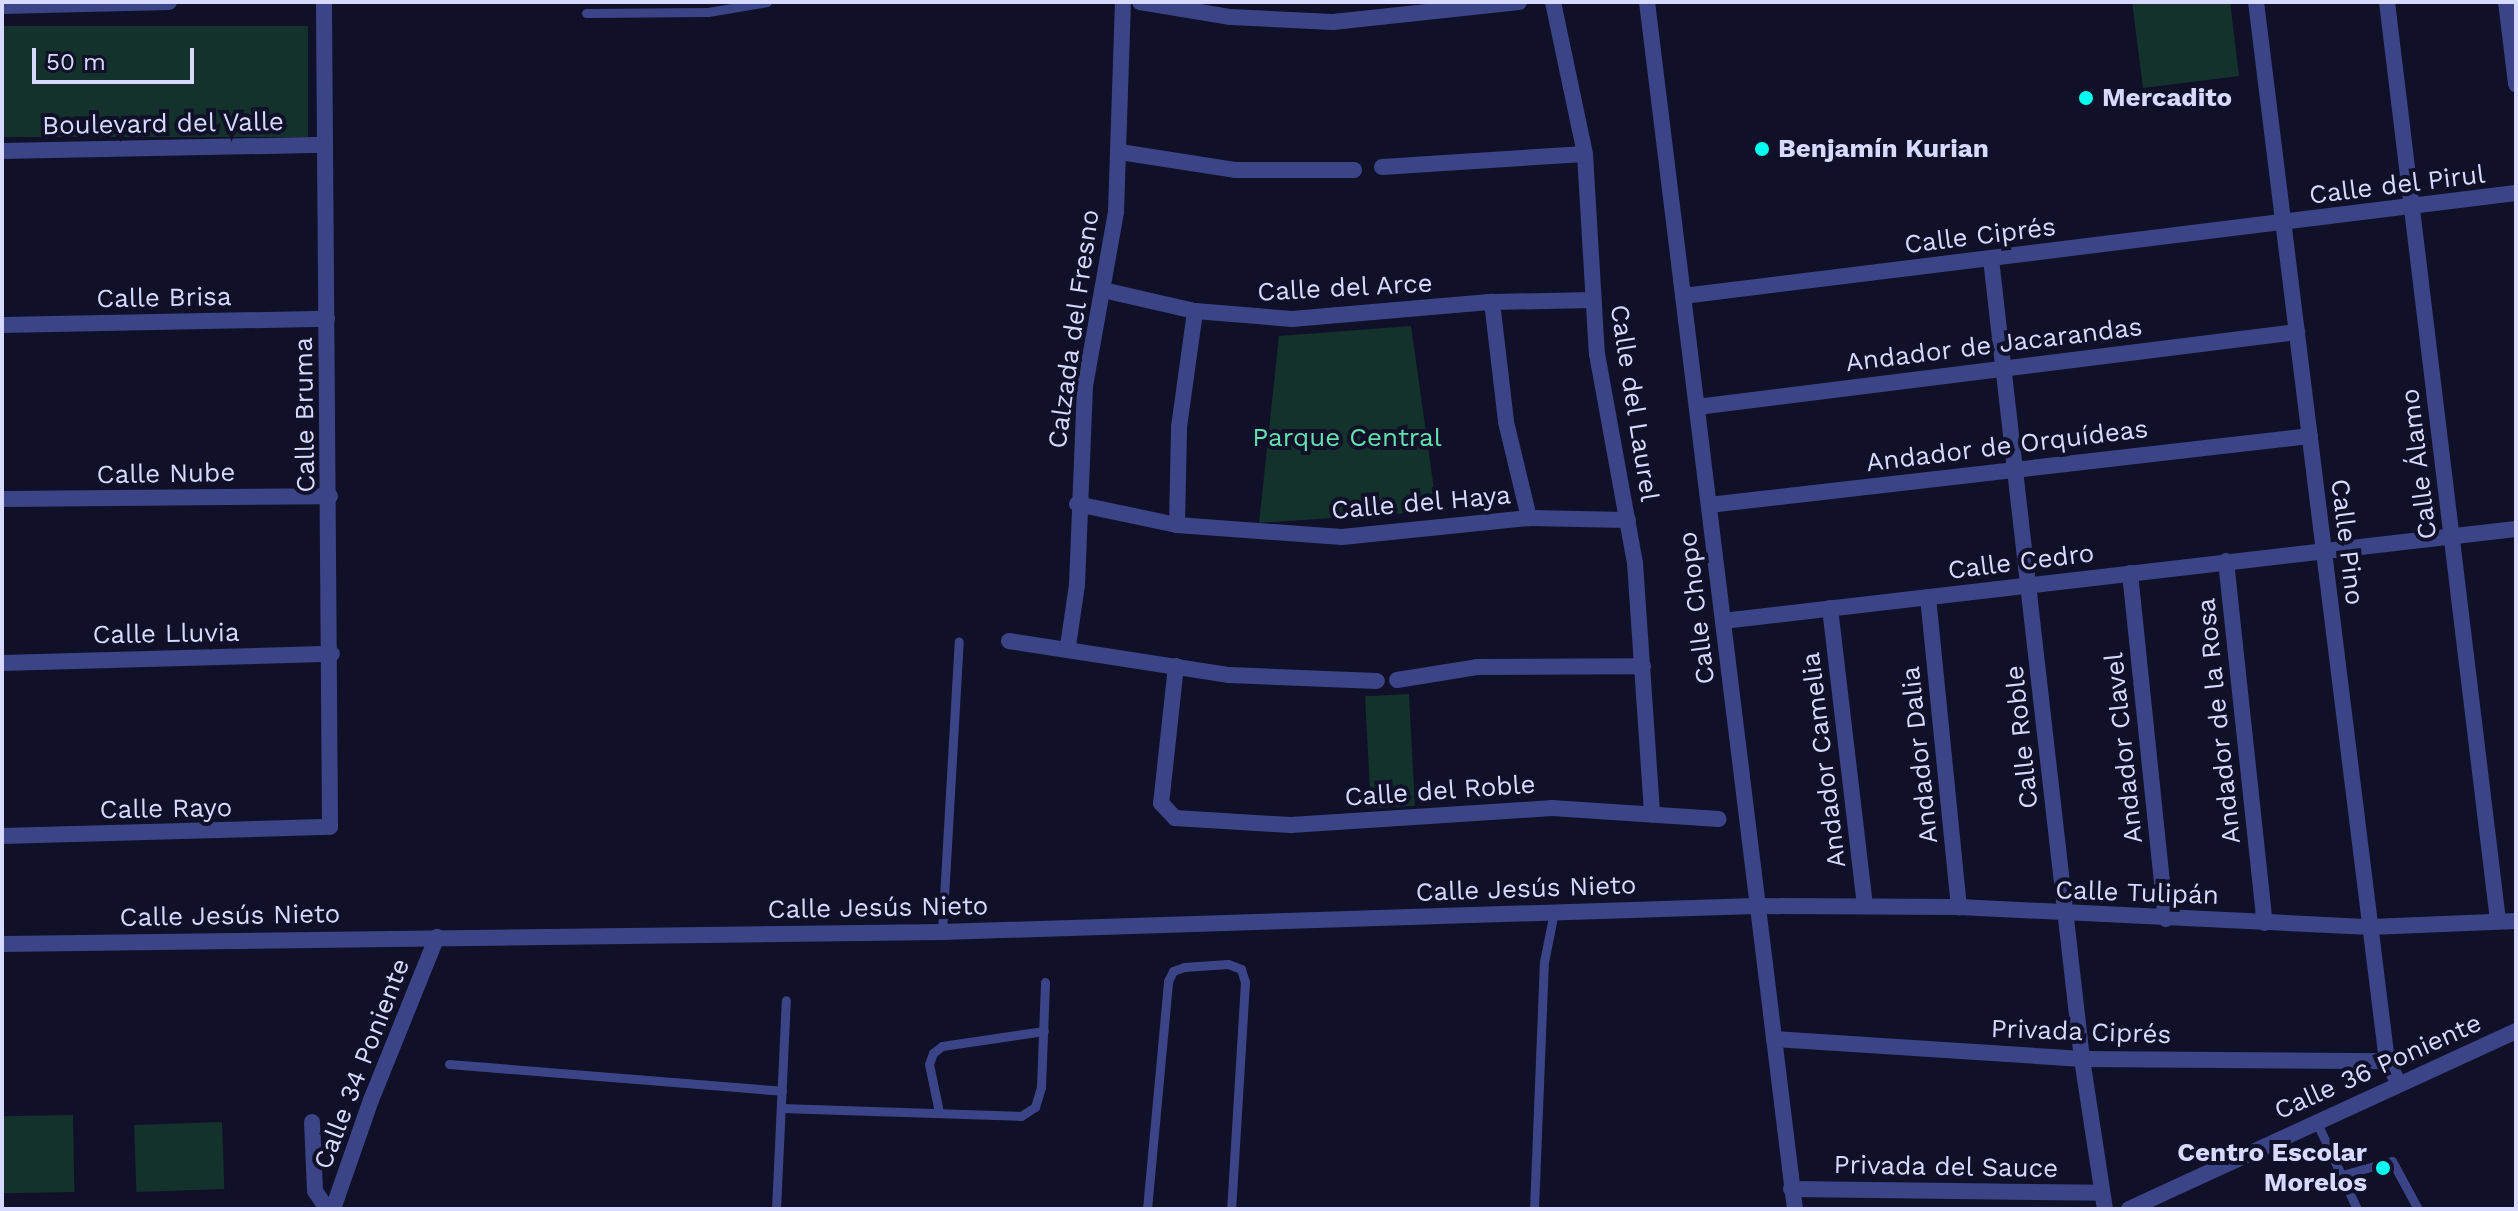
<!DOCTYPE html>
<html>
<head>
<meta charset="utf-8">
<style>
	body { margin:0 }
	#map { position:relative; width:2518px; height:1211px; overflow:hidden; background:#101028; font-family:"Work Sans",sans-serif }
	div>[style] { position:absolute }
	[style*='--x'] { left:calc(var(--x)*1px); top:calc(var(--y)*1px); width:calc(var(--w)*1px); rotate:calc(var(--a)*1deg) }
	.green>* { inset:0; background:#13322c; transform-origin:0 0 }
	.lane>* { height:9px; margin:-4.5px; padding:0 4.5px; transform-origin:4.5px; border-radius:4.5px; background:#3b4487 }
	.street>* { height:16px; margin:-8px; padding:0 8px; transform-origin:8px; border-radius:8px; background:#3b4487 }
	.dots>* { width:22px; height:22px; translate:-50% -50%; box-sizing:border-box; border:4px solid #101028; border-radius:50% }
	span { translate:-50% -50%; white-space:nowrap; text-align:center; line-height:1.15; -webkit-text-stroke:8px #101028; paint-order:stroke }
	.poi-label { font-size:26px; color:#d7d9ff; font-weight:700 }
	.left { translate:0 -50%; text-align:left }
	.right { translate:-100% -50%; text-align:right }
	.street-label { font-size:26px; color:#d7d9ff }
	.park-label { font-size:26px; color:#62e1ad }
	.frame { position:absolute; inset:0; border:4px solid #d7d9ff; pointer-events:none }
	.scale { position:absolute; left:32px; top:48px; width:162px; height:36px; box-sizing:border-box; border:4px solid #d7d9ff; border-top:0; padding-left:10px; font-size:24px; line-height:28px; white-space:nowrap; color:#d7d9ff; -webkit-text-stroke:6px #101028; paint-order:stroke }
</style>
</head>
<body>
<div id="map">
	<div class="green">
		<div style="clip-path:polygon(2132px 2px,2230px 2px,2239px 76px,2143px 88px)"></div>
		<div style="left:2px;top:26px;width:306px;height:111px"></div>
		<div style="clip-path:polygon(1411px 326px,1437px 511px,1259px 523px,1279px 336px)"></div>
		<div style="left:1409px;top:694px;width:112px;height:44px;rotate:87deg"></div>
		<div style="left:73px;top:1115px;width:77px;height:71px;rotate:89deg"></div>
		<div style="left:222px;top:1122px;width:67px;height:88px;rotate:88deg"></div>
	</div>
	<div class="lane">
		<div style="--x:586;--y:13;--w:122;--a:-0.5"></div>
		<div style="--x:708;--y:12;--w:60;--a:-9.6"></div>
		<div style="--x:942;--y:932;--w:291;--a:-86.7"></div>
		<div style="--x:449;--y:1064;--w:334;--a:4.6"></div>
		<div style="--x:781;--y:1108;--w:240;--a:1.9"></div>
		<div style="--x:1021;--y:1116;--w:17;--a:-33"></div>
		<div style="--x:1035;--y:1107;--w:21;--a:-73"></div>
		<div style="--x:1041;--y:1087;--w:105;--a:-87.8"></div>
		<div style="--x:939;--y:1112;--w:49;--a:-101.8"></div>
		<div style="--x:929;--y:1064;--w:12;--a:-70"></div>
		<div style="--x:933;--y:1053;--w:11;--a:-38"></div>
		<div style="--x:942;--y:1046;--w:103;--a:-8.4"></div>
		<div style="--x:2316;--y:1121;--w:97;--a:65"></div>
		<div style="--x:2342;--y:1175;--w:52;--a:-15.6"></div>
		<div style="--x:2392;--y:1161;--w:55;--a:61.6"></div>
		<div style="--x:776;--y:1209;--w:209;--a:-87.3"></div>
		<div style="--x:1147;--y:1209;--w:229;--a:-84.7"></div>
		<div style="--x:1168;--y:981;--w:11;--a:-63"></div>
		<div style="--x:1173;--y:971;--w:12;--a:-20"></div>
		<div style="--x:1184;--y:967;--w:44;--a:-3.9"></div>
		<div style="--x:1228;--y:964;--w:14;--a:21"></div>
		<div style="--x:1241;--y:969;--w:14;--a:73"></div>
		<div style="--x:1245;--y:982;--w:227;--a:93.5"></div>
		<div style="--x:1534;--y:1209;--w:247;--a:-87.7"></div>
		<div style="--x:1544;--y:962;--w:51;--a:-78.7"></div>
	</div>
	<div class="street">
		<div style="--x:1140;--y:2;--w:92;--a:9.4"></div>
		<div style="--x:1231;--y:17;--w:102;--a:2.8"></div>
		<div style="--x:1333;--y:22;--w:187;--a:-6.1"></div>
		<div style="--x:1553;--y:2;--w:155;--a:78.1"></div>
		<div style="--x:1585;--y:154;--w:200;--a:86.6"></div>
		<div style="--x:1597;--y:354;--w:212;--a:79.7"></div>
		<div style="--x:1635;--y:563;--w:252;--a:86.1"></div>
		<div style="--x:1647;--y:2;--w:1216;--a:83.01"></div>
		<div style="--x:2256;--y:2;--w:1067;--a:82.95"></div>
		<div style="--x:2387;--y:1061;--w:26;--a:62"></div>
		<div style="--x:2387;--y:2;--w:926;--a:83.11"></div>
		<div style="--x:2506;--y:2;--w:83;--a:83"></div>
		<div style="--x:2;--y:6;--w:167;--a:-1.4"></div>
		<div style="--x:2;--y:151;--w:323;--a:-1.1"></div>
		<div style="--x:1120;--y:152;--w:116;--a:8.9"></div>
		<div style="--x:1235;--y:170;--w:119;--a:0"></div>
		<div style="--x:1382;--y:167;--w:203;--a:-3.7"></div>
		<div style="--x:1991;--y:259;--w:805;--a:83.51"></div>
		<div style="--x:2082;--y:1059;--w:152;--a:81.3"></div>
		<div style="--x:1103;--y:290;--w:94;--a:12.9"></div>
		<div style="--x:1195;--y:311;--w:97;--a:4.7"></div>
		<div style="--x:1292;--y:319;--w:201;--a:-4.9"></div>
		<div style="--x:1492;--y:302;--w:101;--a:-1.1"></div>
		<div style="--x:1683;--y:296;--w:839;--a:-7.05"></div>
		<div style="--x:1492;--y:302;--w:121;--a:83.3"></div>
		<div style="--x:1506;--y:422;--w:99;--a:76.5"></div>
		<div style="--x:2;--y:325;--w:325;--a:-1.1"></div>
		<div style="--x:1697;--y:407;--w:605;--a:-7.13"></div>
		<div style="--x:2;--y:499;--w:328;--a:-0.5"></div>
		<div style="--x:1077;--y:504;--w:102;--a:11.9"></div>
		<div style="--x:1177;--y:525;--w:165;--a:4.2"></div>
		<div style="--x:1342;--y:537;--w:188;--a:-5.8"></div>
		<div style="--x:1529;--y:518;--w:99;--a:1.2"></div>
		<div style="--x:1709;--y:505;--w:605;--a:-6.55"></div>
		<div style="--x:1177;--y:525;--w:98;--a:-88.8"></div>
		<div style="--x:1179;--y:427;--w:117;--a:-82.1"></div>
		<div style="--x:2226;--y:561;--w:364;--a:83.9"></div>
		<div style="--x:2130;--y:573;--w:348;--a:84.1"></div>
		<div style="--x:1928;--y:597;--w:312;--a:84.3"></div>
		<div style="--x:1830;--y:608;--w:300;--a:83.3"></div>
		<div style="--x:1723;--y:621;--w:798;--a:-6.62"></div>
		<div style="--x:1009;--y:641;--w:223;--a:8.8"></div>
		<div style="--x:1229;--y:675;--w:148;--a:2.3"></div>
		<div style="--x:1068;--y:646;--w:62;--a:-81.6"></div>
		<div style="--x:1077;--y:585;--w:199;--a:-87.7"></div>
		<div style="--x:1085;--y:386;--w:177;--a:-79.9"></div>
		<div style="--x:1116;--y:212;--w:210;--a:-88.1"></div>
		<div style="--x:2;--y:663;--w:330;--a:-1.6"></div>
		<div style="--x:1176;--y:666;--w:138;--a:96.2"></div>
		<div style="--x:1161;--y:803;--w:21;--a:47"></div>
		<div style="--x:1175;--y:818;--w:116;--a:3.5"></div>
		<div style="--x:1291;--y:825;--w:262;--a:-3.7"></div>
		<div style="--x:1552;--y:808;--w:167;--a:3.8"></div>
		<div style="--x:1397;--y:680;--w:81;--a:-9.2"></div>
		<div style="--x:1477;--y:667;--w:166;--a:-0.3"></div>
		<div style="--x:2;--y:836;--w:328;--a:-1.6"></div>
		<div style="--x:330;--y:827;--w:825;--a:-90.42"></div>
		<div style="--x:2;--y:944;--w:940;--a:-0.73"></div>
		<div style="--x:942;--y:932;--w:813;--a:-1.83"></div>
		<div style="--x:1755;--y:906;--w:204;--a:0.3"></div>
		<div style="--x:1959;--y:907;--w:412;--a:2.8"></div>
		<div style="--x:2371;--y:927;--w:145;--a:-2.4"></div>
		<div style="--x:1774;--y:1039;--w:309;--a:3.7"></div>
		<div style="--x:2082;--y:1059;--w:305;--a:0.4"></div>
		<div style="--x:312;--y:1122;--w:69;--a:87.5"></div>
		<div style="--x:315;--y:1191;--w:22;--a:56"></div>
		<div style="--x:1791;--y:1189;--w:310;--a:0.7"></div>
		<div style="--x:333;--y:1209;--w:115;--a:-70.8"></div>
		<div style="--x:371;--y:1100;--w:176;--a:-68"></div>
		<div style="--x:2129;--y:1209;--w:426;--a:-24.7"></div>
	</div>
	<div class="dots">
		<div style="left:2086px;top:98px;background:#03fff0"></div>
		<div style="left:1762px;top:149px;background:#03fff0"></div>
		<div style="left:2383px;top:1168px;background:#03fff0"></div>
	</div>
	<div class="poi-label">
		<span class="left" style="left:2102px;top:98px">Mercadito</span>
		<span class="left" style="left:1778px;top:149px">Benjamín Kurian</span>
		<span class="right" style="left:2367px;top:1168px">Centro Escolar<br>Morelos</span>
	</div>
	<div class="street-label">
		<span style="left:163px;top:124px;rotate:-1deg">Boulevard del Valle</span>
		<span style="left:2397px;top:185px;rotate:-7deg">Calle del Pirul</span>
		<span style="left:1980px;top:236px;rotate:-7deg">Calle Ciprés</span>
		<span style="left:1345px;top:288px;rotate:-3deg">Calle del Arce</span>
		<span style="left:164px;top:298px;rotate:-1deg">Calle Brisa</span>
		<span style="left:1074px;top:329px;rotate:-82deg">Calzada del Fresno</span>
		<span style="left:1994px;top:345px;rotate:-7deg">Andador de Jacarandas</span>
		<span style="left:1634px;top:403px;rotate:81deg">Calle del Laurel</span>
		<span style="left:305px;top:415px;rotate:-91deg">Calle Bruma</span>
		<span style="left:2007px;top:446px;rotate:-7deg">Andador de Orquídeas</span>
		<span style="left:2419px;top:464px;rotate:-97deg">Calle Álamo</span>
		<span style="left:166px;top:474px;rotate:-1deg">Calle Nube</span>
		<span style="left:1421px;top:503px;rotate:-5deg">Calle del Haya</span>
		<span style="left:2347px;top:542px;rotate:83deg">Calle Pino</span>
		<span style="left:2021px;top:562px;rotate:-7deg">Calle Cedro</span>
		<span style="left:1697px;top:608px;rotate:-97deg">Calle Chopo</span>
		<span style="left:166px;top:634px;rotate:-1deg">Calle Lluvia</span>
		<span style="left:2219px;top:721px;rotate:-96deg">Andador de la Rosa</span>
		<span style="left:2022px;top:737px;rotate:-96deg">Calle Roble</span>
		<span style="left:2124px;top:748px;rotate:-96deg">Andador Clavel</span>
		<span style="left:1920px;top:755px;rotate:-96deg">Andador Dalia</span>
		<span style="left:1824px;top:760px;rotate:-97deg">Andador Camelia</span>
		<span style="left:1440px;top:791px;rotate:-4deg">Calle del Roble</span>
		<span style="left:166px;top:809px;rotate:-1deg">Calle Rayo</span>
		<span style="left:1526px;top:889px;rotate:-2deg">Calle Jesús Nieto</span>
		<span style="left:2137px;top:893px;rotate:2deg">Calle Tulipán</span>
		<span style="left:878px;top:908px;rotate:-1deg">Calle Jesús Nieto</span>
		<span style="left:230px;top:916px;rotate:-1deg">Calle Jesús Nieto</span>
		<span style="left:2081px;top:1032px;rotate:2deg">Privada Ciprés</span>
		<span style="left:362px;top:1064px;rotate:-69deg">Calle 34 Poniente</span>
		<span style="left:2378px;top:1067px;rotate:-24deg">Calle 36 Poniente</span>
		<span style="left:1946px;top:1167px;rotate:1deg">Privada del Sauce</span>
	</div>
	<div class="park-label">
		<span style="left:1347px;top:438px">Parque Central</span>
	</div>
	<div class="frame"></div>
	<div class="scale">50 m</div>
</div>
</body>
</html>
